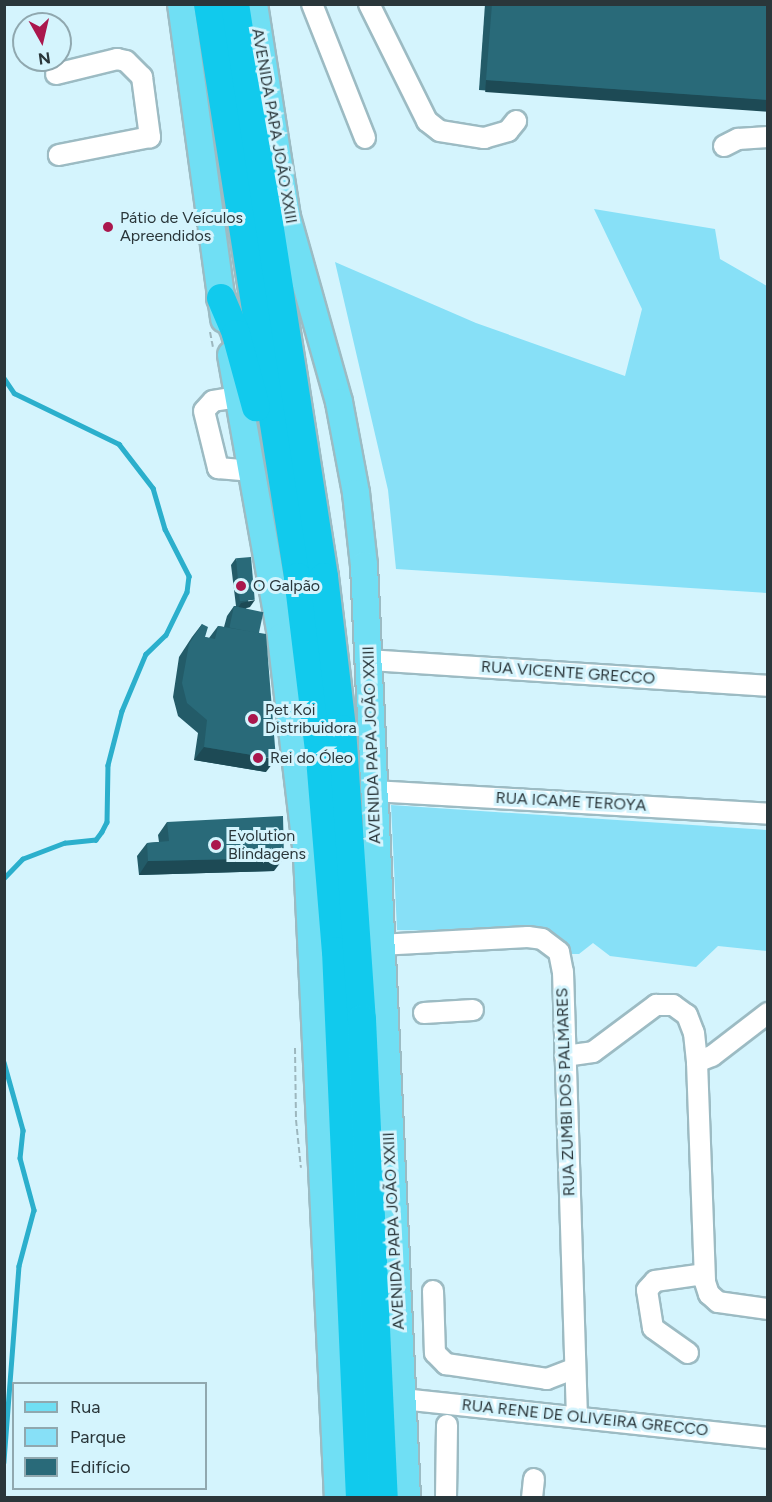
<!DOCTYPE html>
<html>
<head>
<meta charset="utf-8">
<style>
	body { margin:0 }
	#map { position:relative; width:772px; height:1502px; overflow:hidden; background:#d4f4fd; font-family:Figtree,sans-serif }
	div>[style] { position:absolute }
	[style*='--x'] { left:calc(var(--x)*1px); top:calc(var(--y)*1px); width:calc(var(--w)*1px); rotate:calc(var(--a)*1deg) }
	.green>* { inset:0; background:#87e0f7 }
	.stream>* { height:4.5px; margin:-2.25px; padding:0 2.25px; transform-origin:2.25px; border-radius:2.25px; background:#2bafcc }
	.path>* { height:2px; margin-top:-1px; transform-origin:0; background:repeating-linear-gradient(90deg,#9db7be 0 6px,transparent 0 9px) }
	.roads { filter:drop-shadow(2px 0 #9cbbc3) drop-shadow(-2px 0 #9cbbc3) drop-shadow(0 2px #9cbbc3) drop-shadow(0 -2px #9cbbc3) }
	.minor>* { height:20px; margin:-10px; padding:0 10px; transform-origin:10px; border-radius:10px; background:#fff }
	.major>* { height:26px; margin:-13px; padding:0 13px; transform-origin:13px; border-radius:13px; background:#70dff4 }
	.highway>* { height:28px; margin:-14px; padding:0 14px; transform-origin:14px; border-radius:14px; background:#11caed }
	.wall>* { inset:0; background:#235b68 }
	.shaded-wall>* { inset:0; background:#1d4a55; transform-origin:0 0 }
	.building>* { inset:0; background:#296a79; transform-origin:0 0 }
	.dots>* { width:16px; height:16px; translate:-50% -50%; box-sizing:border-box; border:3px solid #d4f4fd; border-radius:50% }
	span { translate:-50% -50%; white-space:nowrap; text-align:center; line-height:1.15; -webkit-text-stroke:6px #d4f4fd; paint-order:stroke }
	.street-label { font-size:16px; color:#2a363a }
	.poi-label { font-size:16px; color:#2a363a }
	.left { translate:0 -50%; text-align:left }
	.frame { position:absolute; inset:0; border:6px solid #2a363a; pointer-events:none }
	.legend { position:absolute; left:12px; top:1382px; width:195px; height:108px; box-sizing:border-box; background:#d4f4fd; border:2px solid #90a8af; margin:0; padding:8px 10px; list-style:none; font-size:18px; color:#2a363a }
	.legend li { display:flex; align-items:center; gap:12px; height:30px }
	.legend b { width:30px; border:2px solid #90a8af }
	.north { position:absolute; left:12px; top:12px; width:60px; height:60px; box-sizing:border-box; background:#d4f4fd; border:2px solid #90a8af; border-radius:50%; rotate:172deg; font-size:16px; font-weight:700; line-height:24px; text-align:center; color:#2a363a }
	.north::after { content:''; display:block; margin:auto; width:21px; height:27px; background:#aa174d; clip-path:polygon(50% 0,100% 100%,50% 72%,0 100%) }
</style>
</head>
<body>
<div id="map">
	<div class="green">
		<div style="clip-path:polygon(594px 209px,715px 229px,720px 259px,767px 286px,767px 593px,396px 569px,388px 490px,335px 262px,476px 323px,625px 376px,642px 309px)"></div>
		<div style="clip-path:polygon(391px 805px,767px 830px,767px 951px,718px 946px,696px 967px,610px 956px,593px 943px,579px 954px,571px 954px,553px 932px,397px 930px)"></div>
	</div>
	<div class="stream">
		<div style="--x:4;--y:378;--w:18;--a:56"></div>
		<div style="--x:14;--y:393;--w:117;--a:25.9"></div>
		<div style="--x:119;--y:444;--w:56;--a:52.3"></div>
		<div style="--x:153;--y:488;--w:43;--a:73.7"></div>
		<div style="--x:165;--y:529;--w:53;--a:62.9"></div>
		<div style="--x:189;--y:576;--w:16;--a:97"></div>
		<div style="--x:187;--y:592;--w:48;--a:116"></div>
		<div style="--x:166;--y:635;--w:28;--a:136"></div>
		<div style="--x:146;--y:654;--w:62;--a:112.8"></div>
		<div style="--x:122;--y:711;--w:56;--a:104.5"></div>
		<div style="--x:108;--y:765;--w:57;--a:91"></div>
		<div style="--x:107;--y:822;--w:11;--a:117"></div>
		<div style="--x:102;--y:832;--w:10;--a:127"></div>
		<div style="--x:96;--y:840;--w:31;--a:174"></div>
		<div style="--x:65;--y:843;--w:45;--a:159.1"></div>
		<div style="--x:23;--y:859;--w:28;--a:134"></div>
		<div style="--x:4;--y:1062;--w:71;--a:74.4"></div>
		<div style="--x:23;--y:1130;--w:28;--a:96"></div>
		<div style="--x:20;--y:1158;--w:54;--a:74.9"></div>
		<div style="--x:34;--y:1210;--w:58;--a:105"></div>
		<div style="--x:19;--y:1266;--w:197;--a:94.4"></div>
	</div>
	<div class="path">
		<div style="--x:210;--y:332;--w:15;--a:79"></div>
		<div style="--x:295;--y:1048;--w:72;--a:89.2"></div>
		<div style="--x:296;--y:1120;--w:48;--a:84.1"></div>
	</div>
	<div class="roads">
		<div class="minor">
			<div style="--x:312;--y:4;--w:144;--a:68.4"></div>
			<div style="--x:369;--y:4;--w:131;--a:63.6"></div>
			<div style="--x:427;--y:121;--w:16;--a:38"></div>
			<div style="--x:440;--y:131;--w:45;--a:9"></div>
			<div style="--x:484;--y:138;--w:25;--a:-16"></div>
			<div style="--x:508;--y:131;--w:13;--a:-51"></div>
			<div style="--x:56;--y:74;--w:63;--a:-13.8"></div>
			<div style="--x:117;--y:59;--w:9;--a:13"></div>
			<div style="--x:126;--y:61;--w:23;--a:45"></div>
			<div style="--x:142;--y:77;--w:61;--a:82.4"></div>
			<div style="--x:150;--y:137;--w:93;--a:168.8"></div>
			<div style="--x:724;--y:146;--w:16;--a:-27"></div>
			<div style="--x:738;--y:139;--w:30;--a:-4"></div>
			<div style="--x:238;--y:397;--w:25;--a:171"></div>
			<div style="--x:213;--y:401;--w:13;--a:132"></div>
			<div style="--x:204;--y:411;--w:59;--a:76.2"></div>
			<div style="--x:218;--y:468;--w:32;--a:5"></div>
			<div style="--x:369;--y:660;--w:400;--a:3.7"></div>
			<div style="--x:374;--y:791;--w:395;--a:3.3"></div>
			<div style="--x:379;--y:945;--w:149;--a:-3.1"></div>
			<div style="--x:528;--y:937;--w:14;--a:8"></div>
			<div style="--x:542;--y:939;--w:21;--a:37"></div>
			<div style="--x:559;--y:952;--w:20;--a:79"></div>
			<div style="--x:563;--y:972;--w:445;--a:88.2"></div>
			<div style="--x:424;--y:1013;--w:49;--a:-3.5"></div>
			<div style="--x:565;--y:1056;--w:28;--a:-8"></div>
			<div style="--x:593;--y:1052;--w:79;--a:-36.7"></div>
			<div style="--x:656;--y:1005;--w:17;--a:0"></div>
			<div style="--x:673;--y:1005;--w:17;--a:36"></div>
			<div style="--x:687;--y:1015;--w:19;--a:69"></div>
			<div style="--x:694;--y:1033;--w:29;--a:84"></div>
			<div style="--x:697;--y:1062;--w:220;--a:87.9"></div>
			<div style="--x:705;--y:1282;--w:13;--a:72"></div>
			<div style="--x:709;--y:1294;--w:12;--a:42"></div>
			<div style="--x:718;--y:1302;--w:50;--a:8"></div>
			<div style="--x:697;--y:1062;--w:16;--a:-22"></div>
			<div style="--x:712;--y:1056;--w:71;--a:-37.5"></div>
			<div style="--x:433;--y:1291;--w:62;--a:88.2"></div>
			<div style="--x:435;--y:1353;--w:16;--a:45"></div>
			<div style="--x:446;--y:1364;--w:102;--a:8.4"></div>
			<div style="--x:547;--y:1379;--w:30;--a:-21"></div>
			<div style="--x:688;--y:1353;--w:43;--a:-144.5"></div>
			<div style="--x:653;--y:1328;--w:38;--a:-99"></div>
			<div style="--x:647;--y:1290;--w:12;--a:-48"></div>
			<div style="--x:655;--y:1281;--w:49;--a:-8.1"></div>
			<div style="--x:403;--y:1399;--w:367;--a:6.1"></div>
			<div style="--x:446;--y:1498;--w:73;--a:-89.2"></div>
			<div style="--x:532;--y:1498;--w:19;--a:-84"></div>
		</div>
		<div class="major">
			<div style="--x:181;--y:4;--w:318;--a:82.2"></div>
			<div style="--x:254;--y:4;--w:216;--a:81.2"></div>
			<div style="--x:287;--y:217;--w:192;--a:74.3"></div>
			<div style="--x:339;--y:402;--w:93;--a:79.4"></div>
			<div style="--x:356;--y:493;--w:72;--a:83.7"></div>
			<div style="--x:364;--y:565;--w:934;--a:87.36"></div>
			<div style="--x:231;--y:355;--w:286;--a:79.9"></div>
			<div style="--x:281;--y:637;--w:221;--a:83.2"></div>
			<div style="--x:307;--y:856;--w:643;--a:87.24"></div>
		</div>
		<div class="highway">
			<div style="--x:208;--y:4;--w:580;--a:81.07"></div>
			<div style="--x:298;--y:577;--w:182;--a:83.1"></div>
			<div style="--x:320;--y:758;--w:194;--a:85.3"></div>
			<div style="--x:336;--y:951;--w:548;--a:87.49"></div>
			<div style="--x:235;--y:4;--w:580;--a:81.17"></div>
			<div style="--x:324;--y:577;--w:153;--a:83.2"></div>
			<div style="--x:342;--y:729;--w:291;--a:86.1"></div>
			<div style="--x:362;--y:1019;--w:480;--a:87.4"></div>
			<div style="--x:221;--y:298;--w:39;--a:67"></div>
			<div style="--x:236;--y:334;--w:76;--a:74.7"></div>
		</div>
	</div>
	<div class="wall">
		<div style="clip-path:polygon(485px 4px,768px 4px,768px 111px,479px 90px)"></div>
		<div style="clip-path:polygon(236px 558px,250px 607px,246px 608px,258px 633px,266px 772px,194px 760px,198px 733px,178px 716px,173px 697px,179px 657px,192px 637px,202px 624px,205px 637px,209px 638px,218px 626px,224px 627px,227px 616px,234px 606px,236px 606px,231px 565px)"></div>
		<div style="clip-path:polygon(167px 822px,274px 871px,139px 875px,137px 856px,147px 843px,159px 842px,158px 835px)"></div>
	</div>
	<div class="shaded-wall">
		<div style="left:486px;top:80px;width:283px;height:12px;rotate:4deg"></div>
		<div style="clip-path:polygon(255px 600px,250px 607px,237px 610px,241px 603px)"></div>
		<div style="clip-path:polygon(204px 747px,276px 759px,266px 772px,194px 760px)"></div>
		<div style="clip-path:polygon(284px 858px,274px 871px,139px 875px,148px 861px)"></div>
	</div>
	<div class="building">
		<div style="clip-path:polygon(492px 4px,768px 4px,768px 100px,486px 80px)"></div>
		<div style="left:251px;top:557px;width:43px;height:15px;rotate:85deg"></div>
		<div style="left:234px;top:606px;width:30px;height:22px;rotate:12deg"></div>
		<div style="clip-path:polygon(202px 624px,208px 627px,205px 637px,215px 639px,218px 626px,266px 634px,276px 759px,204px 747px,207px 720px,187px 703px,182px 683px,189px 644px)"></div>
		<div style="clip-path:polygon(283px 816px,284px 858px,148px 861px,147px 843px,169px 841px,167px 822px)"></div>
	</div>
	<div class="dots">
		<div style="left:108px;top:227px;background:#aa174d"></div>
		<div style="left:241px;top:586px;background:#aa174d"></div>
		<div style="left:253px;top:719px;background:#aa174d"></div>
		<div style="left:258px;top:758px;background:#aa174d"></div>
		<div style="left:216px;top:845px;background:#aa174d"></div>
	</div>
	<div class="street-label">
		<span style="left:274px;top:126px;rotate:80deg">AVENIDA PAPA JOÃO XXIII</span>
		<span style="left:568px;top:673px;rotate:4deg">RUA VICENTE GRECCO</span>
		<span style="left:372px;top:745px;rotate:-92deg">AVENIDA PAPA JOÃO XXIII</span>
		<span style="left:571px;top:802px;rotate:3deg">RUA ICAME TEROYA</span>
		<span style="left:566px;top:1092px;rotate:-92deg">RUA ZUMBI DOS PALMARES</span>
		<span style="left:394px;top:1231px;rotate:-93deg">AVENIDA PAPA JOÃO XXIII</span>
		<span style="left:585px;top:1418px;rotate:6deg">RUA RENE DE OLIVEIRA GRECCO</span>
	</div>
	<div class="poi-label">
		<span class="left" style="left:120px;top:227px">Pátio de Veículos<br>Apreendidos</span>
		<span class="left" style="left:253px;top:586px">O Galpão</span>
		<span class="left" style="left:265px;top:719px">Pet Koi<br>Distribuidora</span>
		<span class="left" style="left:270px;top:758px">Rei do Óleo</span>
		<span class="left" style="left:228px;top:845px">Evolution<br>Blindagens</span>
	</div>
	<div class="frame"></div>
	<ul class="legend">
	<li><b style="height:8px;background:#70dff4"></b>Rua</li>
	<li><b style="height:16px;background:#87e0f7"></b>Parque</li>
	<li><b style="height:16px;background:#296a79"></b>Edifício</li>
	</ul>
	<div class="north">N</div>
</div>
</body>
</html>
